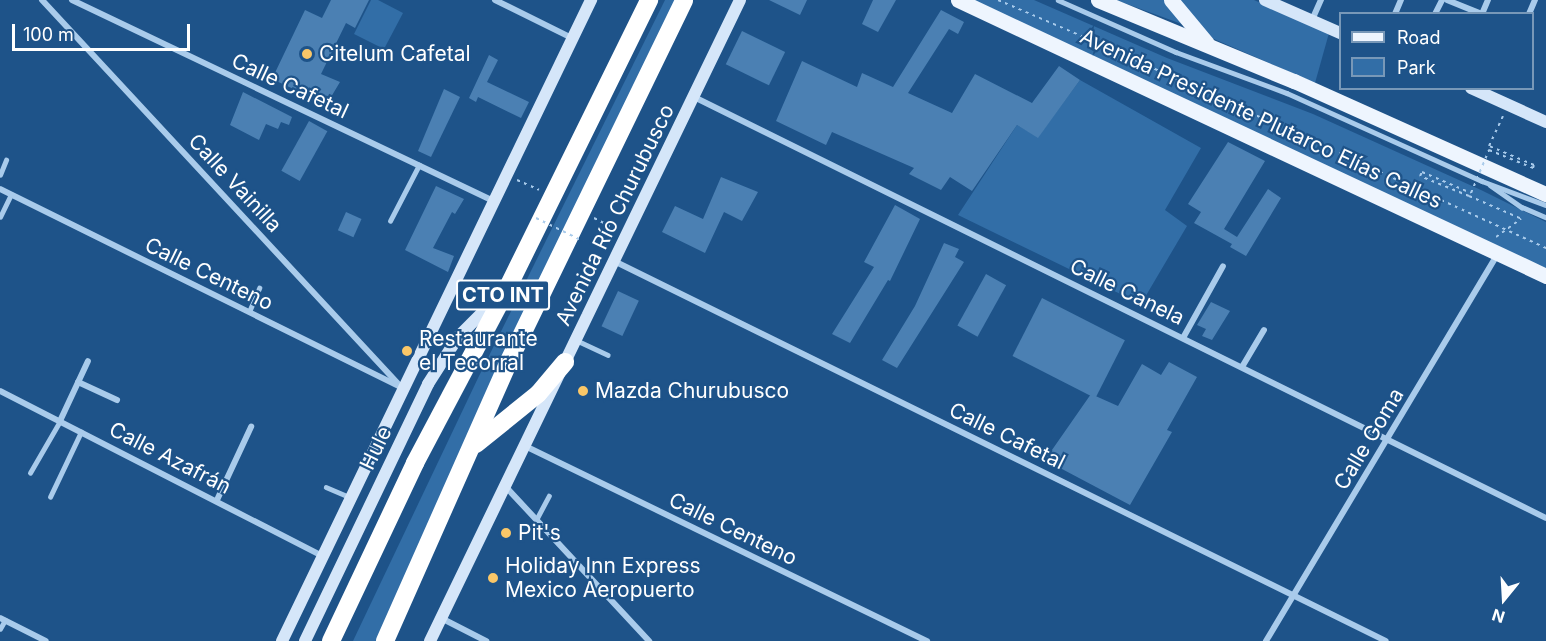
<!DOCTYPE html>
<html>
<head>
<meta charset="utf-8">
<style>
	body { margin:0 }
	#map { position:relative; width:1546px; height:641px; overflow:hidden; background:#1e5389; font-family:Inter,sans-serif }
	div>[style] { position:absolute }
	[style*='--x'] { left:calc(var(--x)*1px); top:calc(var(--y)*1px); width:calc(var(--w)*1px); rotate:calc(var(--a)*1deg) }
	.green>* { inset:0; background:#326ea7 }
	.building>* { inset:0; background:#4b80b3; transform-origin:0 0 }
	.path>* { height:2px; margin-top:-1px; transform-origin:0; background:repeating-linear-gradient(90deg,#a9cbeb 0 3px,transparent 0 7.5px) }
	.lane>* { height:4.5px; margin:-2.25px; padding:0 2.25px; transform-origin:2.25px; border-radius:2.25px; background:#a9cbeb }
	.street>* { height:6px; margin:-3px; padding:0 3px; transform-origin:3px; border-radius:3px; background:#a9cbeb }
	.secondary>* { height:12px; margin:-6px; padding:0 6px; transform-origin:6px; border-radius:6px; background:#d5e6f9 }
	.primary>* { height:15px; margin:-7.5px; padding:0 7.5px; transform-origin:7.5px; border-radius:7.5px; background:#eef5fe }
	.highway>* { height:18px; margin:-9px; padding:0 9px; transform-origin:9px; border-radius:9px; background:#fff }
	.path-bridge>* { height:2px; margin-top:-1px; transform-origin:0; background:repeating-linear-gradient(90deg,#a9cbeb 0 3px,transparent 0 7.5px) }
	.dots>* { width:16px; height:16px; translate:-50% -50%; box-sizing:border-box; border:3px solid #1e5389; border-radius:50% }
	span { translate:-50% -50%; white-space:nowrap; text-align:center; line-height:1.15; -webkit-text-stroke:4.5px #1e5389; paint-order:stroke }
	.shield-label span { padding:2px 4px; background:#1e5389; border:2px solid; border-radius:4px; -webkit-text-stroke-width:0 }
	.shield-label { font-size:20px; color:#fff; font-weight:700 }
	.poi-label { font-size:21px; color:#fff }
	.left { translate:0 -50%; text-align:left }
	.street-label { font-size:21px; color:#fff }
	.legend { position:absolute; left:1339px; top:12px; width:195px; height:78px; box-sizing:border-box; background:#1e5389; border:2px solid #7898b8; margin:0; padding:8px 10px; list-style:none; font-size:18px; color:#fff }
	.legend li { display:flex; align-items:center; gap:12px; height:30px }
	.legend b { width:30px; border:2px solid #7898b8 }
	.north { position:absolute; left:1474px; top:569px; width:60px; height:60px; -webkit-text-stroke:4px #1e5389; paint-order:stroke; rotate:198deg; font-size:16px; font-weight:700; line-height:24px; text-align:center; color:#fff }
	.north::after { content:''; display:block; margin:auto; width:21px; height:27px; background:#fff; clip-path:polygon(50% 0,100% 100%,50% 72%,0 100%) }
	.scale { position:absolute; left:12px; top:24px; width:178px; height:27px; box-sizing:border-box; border:3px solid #fff; border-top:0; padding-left:8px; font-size:18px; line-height:21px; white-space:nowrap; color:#fff; -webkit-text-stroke:4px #1e5389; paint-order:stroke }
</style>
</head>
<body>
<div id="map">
	<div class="green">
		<div style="clip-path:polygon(371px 0,378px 0,403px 13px,384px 49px,354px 34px)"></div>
		<div style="clip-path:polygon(665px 0,678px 0,376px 641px,353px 641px,479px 376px)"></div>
		<div style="clip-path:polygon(967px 0,1034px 0,1167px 58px,1313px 114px,1481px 190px,1546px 222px,1546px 271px)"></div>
		<div style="clip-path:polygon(1116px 0,1167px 0,1190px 27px)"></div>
		<div style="clip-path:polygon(1177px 0,1254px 0,1329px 33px,1315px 83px,1207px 36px)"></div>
		<div style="clip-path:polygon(1080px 80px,1201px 148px,1165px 210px,1187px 226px,1141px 304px,958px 215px,1017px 125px,1038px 137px)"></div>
	</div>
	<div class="building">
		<div style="clip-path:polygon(331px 0,369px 0,355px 28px,346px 23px,321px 74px,340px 82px,325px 107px,312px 101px,313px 98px,272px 79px,305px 10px,322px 18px)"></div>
		<div style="clip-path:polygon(769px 0,807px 0,800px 15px)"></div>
		<div style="clip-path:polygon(873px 0,896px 0,878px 32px,862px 24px)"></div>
		<div style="clip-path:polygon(941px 10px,964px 22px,958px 34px,949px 29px,908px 93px,952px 113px,975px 74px,1032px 103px,1059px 66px,1080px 80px,1038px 138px,1017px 125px,972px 191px,950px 177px,941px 190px,909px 174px,914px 168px,832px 132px,826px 145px,776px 121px,802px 61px,857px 87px,862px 73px,893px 87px)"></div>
		<div style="left:742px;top:31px;width:48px;height:37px;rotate:26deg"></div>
		<div style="clip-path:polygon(489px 55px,498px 60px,487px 82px,529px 102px,521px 118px,478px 97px,476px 102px,469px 98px)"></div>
		<div style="clip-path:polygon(444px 89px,460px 97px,431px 157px,418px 151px)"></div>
		<div style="clip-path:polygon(243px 92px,292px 117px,289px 125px,281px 122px,278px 129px,266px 124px,259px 140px,230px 125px)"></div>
		<div style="left:309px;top:121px;width:21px;height:57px;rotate:29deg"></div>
		<div style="clip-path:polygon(1228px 142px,1265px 161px,1224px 229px,1237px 237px,1268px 189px,1281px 198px,1246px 256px,1230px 247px,1232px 244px,1194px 223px,1201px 212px,1188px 204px)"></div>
		<div style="clip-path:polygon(721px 177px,758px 192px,742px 221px,724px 212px,705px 253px,662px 232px,675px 206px,703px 219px)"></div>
		<div style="clip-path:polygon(436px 186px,464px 199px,455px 214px,452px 212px,433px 248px,454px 256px,448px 272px,405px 250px)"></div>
		<div style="clip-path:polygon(895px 205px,920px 219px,890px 281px,888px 280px,850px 343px,832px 334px,874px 267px,864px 262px)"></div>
		<div style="left:346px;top:212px;width:17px;height:20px;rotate:24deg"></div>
		<div style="clip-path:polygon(944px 243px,959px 249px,955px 257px,964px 262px,897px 368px,882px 360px,915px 306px)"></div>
		<div style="left:986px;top:274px;width:23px;height:59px;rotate:29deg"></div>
		<div style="left:618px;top:291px;width:23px;height:39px;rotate:25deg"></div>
		<div style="left:1042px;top:298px;width:93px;height:65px;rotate:27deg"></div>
		<div style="clip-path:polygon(1211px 302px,1230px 311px,1212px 340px,1202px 336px,1206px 329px,1197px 325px)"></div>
		<div style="clip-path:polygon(1169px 362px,1197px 377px,1167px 430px,1172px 432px,1130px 505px,1045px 460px,1091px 394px,1118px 406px,1142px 364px,1161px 375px)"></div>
	</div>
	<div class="path">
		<div style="--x:998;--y:0;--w:119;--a:23.3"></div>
		<div style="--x:1107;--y:47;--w:483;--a:24.6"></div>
		<div style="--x:1489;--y:146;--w:33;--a:-65"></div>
		<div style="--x:517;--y:180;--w:24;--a:24"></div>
		<div style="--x:1469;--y:196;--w:58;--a:23.5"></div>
		<div style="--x:594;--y:218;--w:25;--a:27"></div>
		<div style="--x:1496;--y:237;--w:31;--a:-36"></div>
	</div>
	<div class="lane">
		<div style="--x:1058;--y:0;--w:129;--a:23.8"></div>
		<div style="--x:1176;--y:52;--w:118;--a:20.3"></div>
		<div style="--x:1287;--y:93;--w:214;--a:24.3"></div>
		<div style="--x:1482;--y:181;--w:68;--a:20.6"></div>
		<div style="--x:0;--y:175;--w:16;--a:-68"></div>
		<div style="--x:1490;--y:185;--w:39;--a:35"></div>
		<div style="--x:1522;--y:207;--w:26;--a:23"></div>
		<div style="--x:0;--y:217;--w:25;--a:-64"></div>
		<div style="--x:390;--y:221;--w:63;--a:-62.6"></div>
		<div style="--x:249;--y:312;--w:26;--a:-67"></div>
		<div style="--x:576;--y:340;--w:35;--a:25"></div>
		<div style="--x:30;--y:473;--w:60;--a:-60"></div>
		<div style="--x:326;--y:487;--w:25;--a:23"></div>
		<div style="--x:50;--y:497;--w:72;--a:-64.5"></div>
		<div style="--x:536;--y:520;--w:27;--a:-62"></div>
		<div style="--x:0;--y:629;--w:10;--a:-61"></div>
	</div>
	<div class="street">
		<div style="--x:42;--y:0;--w:531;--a:47.14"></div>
		<div style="--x:72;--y:0;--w:467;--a:25.5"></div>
		<div style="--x:495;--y:0;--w:86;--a:26.3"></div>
		<div style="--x:1447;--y:0;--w:37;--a:22"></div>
		<div style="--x:1395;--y:14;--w:15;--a:-67"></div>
		<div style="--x:1435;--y:14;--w:16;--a:-63"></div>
		<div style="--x:1482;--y:14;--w:15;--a:-67"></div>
		<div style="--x:1529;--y:14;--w:15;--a:-67"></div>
		<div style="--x:1312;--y:20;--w:22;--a:-66"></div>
		<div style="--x:694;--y:97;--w:950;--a:26.3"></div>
		<div style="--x:0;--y:189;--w:446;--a:26.3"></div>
		<div style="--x:614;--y:261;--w:860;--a:26.21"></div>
		<div style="--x:1183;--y:338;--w:82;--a:-60.9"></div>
		<div style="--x:1242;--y:367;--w:43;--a:-59.3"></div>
		<div style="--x:78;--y:382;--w:43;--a:24.8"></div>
		<div style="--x:0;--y:391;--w:363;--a:27.1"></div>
		<div style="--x:60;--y:421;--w:66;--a:-65"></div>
		<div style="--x:525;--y:446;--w:447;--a:25.9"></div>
		<div style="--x:505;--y:486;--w:212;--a:47.1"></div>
		<div style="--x:217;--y:500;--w:81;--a:-65"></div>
		<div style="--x:0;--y:618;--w:51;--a:26.6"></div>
		<div style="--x:441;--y:618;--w:51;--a:27.1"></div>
		<div style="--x:1266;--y:641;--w:452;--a:-59.1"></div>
	</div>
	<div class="secondary">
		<div style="--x:1265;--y:0;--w:82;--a:23.7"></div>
		<div style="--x:1471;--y:88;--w:82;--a:24.4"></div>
		<div style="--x:282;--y:641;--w:712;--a:-64.26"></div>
		<div style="--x:305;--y:641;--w:285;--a:-64.4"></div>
		<div style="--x:428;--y:384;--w:56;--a:-57.4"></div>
		<div style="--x:458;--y:337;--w:55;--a:-45"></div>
		<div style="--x:430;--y:641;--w:712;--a:-64.19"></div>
	</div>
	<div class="primary">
		<div style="--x:958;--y:0;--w:650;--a:25.14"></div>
		<div style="--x:1098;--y:0;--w:212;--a:22.5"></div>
		<div style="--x:1294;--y:81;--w:276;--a:24.2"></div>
		<div style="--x:1171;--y:0;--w:56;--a:50.1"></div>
	</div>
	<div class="highway">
		<div style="--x:476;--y:444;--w:80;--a:-38.9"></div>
		<div style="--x:538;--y:394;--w:42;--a:-49.8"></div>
		<div style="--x:331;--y:641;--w:197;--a:-64.7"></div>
		<div style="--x:415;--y:463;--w:197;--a:-62.1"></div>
		<div style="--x:507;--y:289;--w:322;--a:-63.8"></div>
		<div style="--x:385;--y:641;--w:304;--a:-66.1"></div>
		<div style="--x:508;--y:363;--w:403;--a:-64.1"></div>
	</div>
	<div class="path-bridge">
		<div style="--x:1469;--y:196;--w:53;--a:-157.8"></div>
		<div style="--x:1420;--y:176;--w:4;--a:-63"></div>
		<div style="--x:1422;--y:172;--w:53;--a:23.2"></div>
		<div style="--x:1471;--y:193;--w:47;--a:-67.3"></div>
		<div style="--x:1489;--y:150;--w:48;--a:22.2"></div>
		<div style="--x:1533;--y:168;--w:3;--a:-72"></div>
		<div style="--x:1534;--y:165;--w:49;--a:-157.1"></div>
		<div style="--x:536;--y:218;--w:52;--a:26.1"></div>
	</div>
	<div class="dots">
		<div style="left:307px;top:54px;background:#fac768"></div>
		<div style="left:407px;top:351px;background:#fac768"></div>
		<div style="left:583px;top:391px;background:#fac768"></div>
		<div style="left:506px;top:533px;background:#fac768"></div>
		<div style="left:493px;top:578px;background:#fac768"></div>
	</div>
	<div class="shield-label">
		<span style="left:503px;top:295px">CTO INT</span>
	</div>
	<div class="poi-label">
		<span class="left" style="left:319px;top:54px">Citelum Cafetal</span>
		<span class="left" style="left:419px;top:351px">Restaurante<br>el Tecorral</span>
		<span class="left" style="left:595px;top:391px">Mazda Churubusco</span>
		<span class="left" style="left:518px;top:533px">Pit's</span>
		<span class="left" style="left:505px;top:578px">Holiday Inn Express<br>Mexico Aeropuerto</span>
	</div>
	<div class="street-label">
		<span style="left:290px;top:86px;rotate:25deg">Calle Cafetal</span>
		<span style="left:1261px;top:119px;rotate:25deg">Avenida Presidente Plutarco Elías Calles</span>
		<span style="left:235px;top:183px;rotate:47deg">Calle Vainilla</span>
		<span style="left:615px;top:215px;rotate:-64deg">Avenida Río Churubusco</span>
		<span style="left:209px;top:274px;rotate:26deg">Calle Centeno</span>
		<span style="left:1127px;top:292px;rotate:26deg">Calle Canela</span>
		<span style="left:1007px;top:436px;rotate:26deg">Calle Cafetal</span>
		<span style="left:1369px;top:439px;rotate:-59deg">Calle Goma</span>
		<span style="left:376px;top:448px;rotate:-64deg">Hule</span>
		<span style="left:170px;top:458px;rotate:27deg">Calle Azafrán</span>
		<span style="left:733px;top:529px;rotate:26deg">Calle Centeno</span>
	</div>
	<ul class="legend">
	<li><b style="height:8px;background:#eef5fe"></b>Road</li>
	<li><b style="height:16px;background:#326ea7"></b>Park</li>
	</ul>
	<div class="north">N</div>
	<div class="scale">100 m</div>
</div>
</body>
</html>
